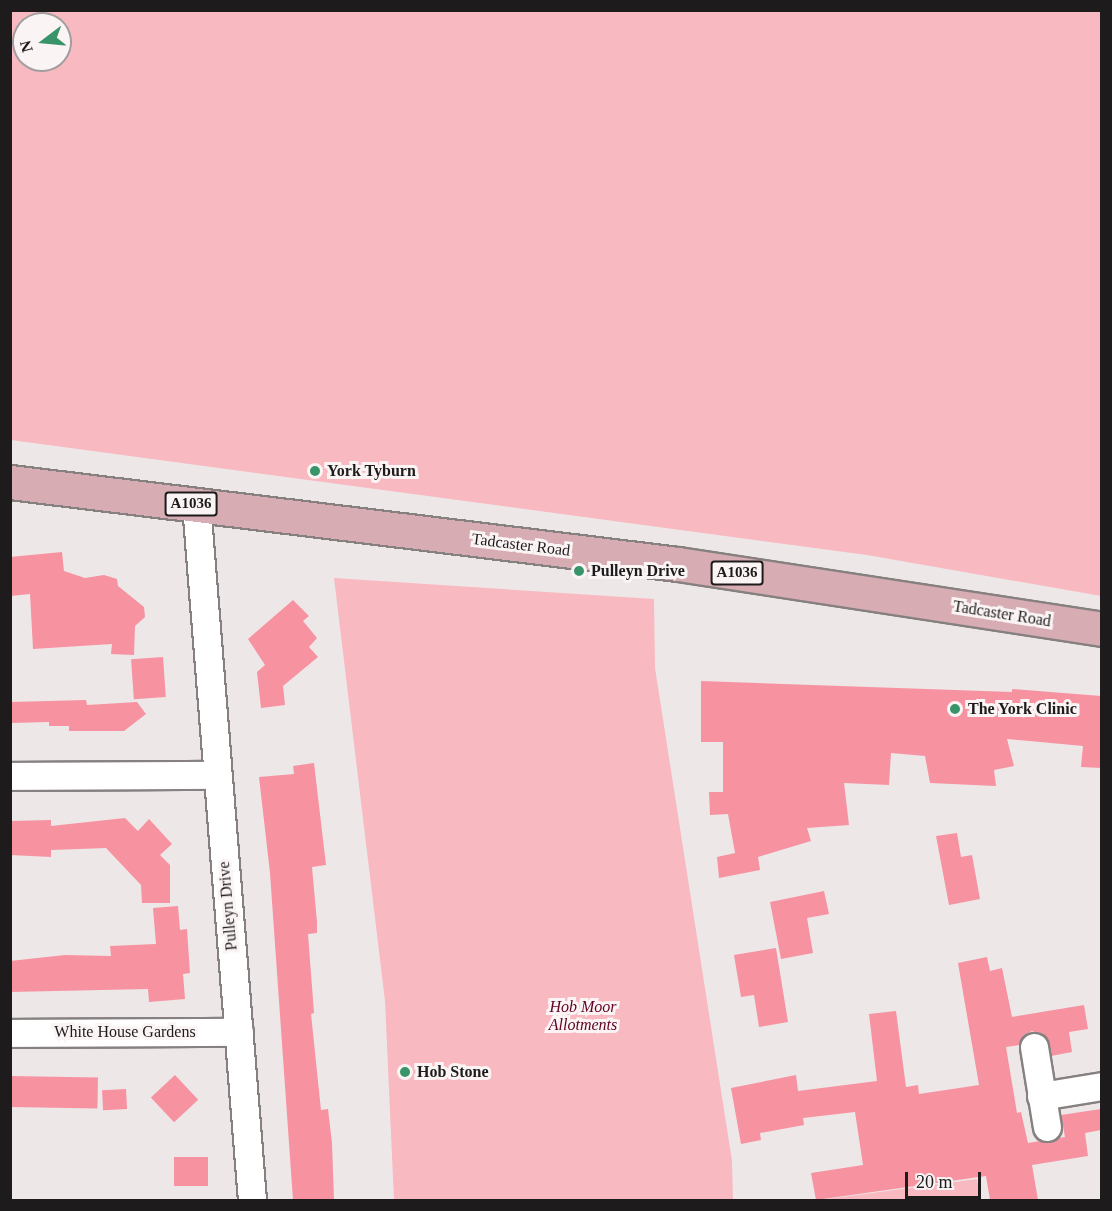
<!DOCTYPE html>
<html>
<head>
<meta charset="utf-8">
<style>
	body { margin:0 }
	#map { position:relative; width:1112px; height:1211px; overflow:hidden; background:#eee7e8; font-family:"Times New Roman",serif }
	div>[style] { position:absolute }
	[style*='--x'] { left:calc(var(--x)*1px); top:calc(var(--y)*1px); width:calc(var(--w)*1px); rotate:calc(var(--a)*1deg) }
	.green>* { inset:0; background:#f8b9c1 }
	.building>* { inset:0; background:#f792a1; transform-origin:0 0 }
	.roads { filter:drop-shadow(2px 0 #868080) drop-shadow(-2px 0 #868080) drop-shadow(0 2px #868080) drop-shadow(0 -2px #868080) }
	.street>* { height:27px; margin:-13.5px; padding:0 13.5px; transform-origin:13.5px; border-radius:13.5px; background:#fff }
	.primary>* { height:33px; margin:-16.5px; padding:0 16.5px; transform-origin:16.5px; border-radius:16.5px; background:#d7acb2 }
	.dots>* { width:16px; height:16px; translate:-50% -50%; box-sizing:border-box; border:3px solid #fbf4f5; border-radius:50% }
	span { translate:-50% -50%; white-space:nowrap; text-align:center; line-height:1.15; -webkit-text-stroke:6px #fbf4f5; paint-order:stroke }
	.shield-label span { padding:2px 4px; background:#fbf4f5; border:2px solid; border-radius:4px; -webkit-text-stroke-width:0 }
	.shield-label { font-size:15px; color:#1d1b1b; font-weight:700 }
	.poi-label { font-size:16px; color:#1d1b1b; font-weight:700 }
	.left { translate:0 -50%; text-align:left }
	.street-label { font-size:16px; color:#1d1b1b }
	.park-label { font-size:16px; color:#600222; font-style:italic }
	.frame { position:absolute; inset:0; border:12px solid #1d1b1b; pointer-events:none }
	.north { position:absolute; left:12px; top:12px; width:60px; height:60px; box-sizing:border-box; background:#fbf4f5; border:2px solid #a29d9e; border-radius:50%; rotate:254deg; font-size:16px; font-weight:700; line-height:24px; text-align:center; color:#1d1b1b }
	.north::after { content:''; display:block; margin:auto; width:21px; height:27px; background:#39946a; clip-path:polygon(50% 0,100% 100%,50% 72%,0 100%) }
	.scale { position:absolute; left:905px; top:1172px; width:76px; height:27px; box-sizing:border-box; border:3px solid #1d1b1b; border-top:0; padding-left:8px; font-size:18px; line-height:21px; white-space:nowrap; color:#1d1b1b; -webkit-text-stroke:4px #fbf4f5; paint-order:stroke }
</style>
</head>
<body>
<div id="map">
	<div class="green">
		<div style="clip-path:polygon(evenodd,10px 11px,1101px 11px,1101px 596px,867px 555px,11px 440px,10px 11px,24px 24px,60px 24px,60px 60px,24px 60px,24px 24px)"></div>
		<div style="clip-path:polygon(334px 578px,654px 599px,655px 668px,732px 1161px,733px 1200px,394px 1200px,385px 1001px)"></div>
		<div style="clip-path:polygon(977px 1179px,981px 1200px,819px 1200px)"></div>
	</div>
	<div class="building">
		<div style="clip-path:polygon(62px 552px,64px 571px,85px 578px,104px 575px,117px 579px,118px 586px,144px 607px,145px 617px,135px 626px,134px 655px,111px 654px,112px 644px,33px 649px,30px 594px,10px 596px,10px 557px)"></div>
		<div style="clip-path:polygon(293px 600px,309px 616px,303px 621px,317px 638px,309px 647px,318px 657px,283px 686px,285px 705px,261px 708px,257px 672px,265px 665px,248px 639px)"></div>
		<div style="left:163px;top:657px;width:40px;height:32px;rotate:86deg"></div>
		<div style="clip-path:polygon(701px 681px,1012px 692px,1012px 689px,1101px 696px,1101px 768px,1081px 767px,1083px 746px,1007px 739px,1014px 766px,994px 770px,996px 786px,930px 783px,925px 756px,891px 753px,889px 785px,844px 783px,849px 825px,807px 828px,811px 841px,758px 857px,760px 870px,719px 878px,717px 857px,735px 853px,728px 814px,710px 815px,709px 792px,723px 792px,723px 742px,701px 742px)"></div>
		<div style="clip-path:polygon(86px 700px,87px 705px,137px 702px,146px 714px,124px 731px,69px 731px,69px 726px,49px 726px,49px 722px,10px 723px,10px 702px)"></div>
		<div style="clip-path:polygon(314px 763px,326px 865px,312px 867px,317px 922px,317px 933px,308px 934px,314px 1013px,311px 1014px,321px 1110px,328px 1109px,332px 1143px,334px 1200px,293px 1200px,270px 873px,259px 777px,294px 774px,293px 766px)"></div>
		<div style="clip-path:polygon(125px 818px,138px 831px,149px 819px,172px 844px,160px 855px,170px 865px,170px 903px,142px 903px,141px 885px,106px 848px,51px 850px,51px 857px,10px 855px,10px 821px,51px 820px,51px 826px)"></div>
		<div style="clip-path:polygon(957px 833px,961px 857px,972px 855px,980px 899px,949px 905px,936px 836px)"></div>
		<div style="clip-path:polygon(824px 891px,829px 914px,807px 918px,813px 953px,781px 959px,770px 902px)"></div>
		<div style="clip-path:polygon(178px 906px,180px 930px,187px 929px,190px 973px,183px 974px,185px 999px,149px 1002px,148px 989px,10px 992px,10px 961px,65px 955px,111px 956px,110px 946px,156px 944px,153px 908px)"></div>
		<div style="clip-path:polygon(776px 948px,788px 1022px,759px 1027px,754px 995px,741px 997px,734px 955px)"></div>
		<div style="clip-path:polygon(987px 957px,990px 971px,1002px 968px,1012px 1017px,1084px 1005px,1088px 1029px,1069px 1032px,1072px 1052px,1051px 1056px,1047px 1038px,1032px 1031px,1024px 1035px,1019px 1045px,1006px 1047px,1017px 1113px,1021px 1112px,1028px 1143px,1065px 1137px,1061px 1115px,1101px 1109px,1101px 1130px,1085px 1133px,1088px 1156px,1032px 1165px,1038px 1200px,990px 1200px,986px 1176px,816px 1200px,811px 1173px,863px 1165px,855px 1112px,803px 1118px,804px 1125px,760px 1133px,761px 1140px,741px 1144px,731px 1088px,796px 1075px,798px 1091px,877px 1081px,869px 1014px,896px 1011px,906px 1087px,918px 1085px,919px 1094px,979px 1085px,958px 963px)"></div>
		<div style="left:175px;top:1075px;width:34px;height:33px;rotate:47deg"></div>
		<div style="left:10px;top:1076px;width:88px;height:31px;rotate:1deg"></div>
		<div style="left:126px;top:1089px;width:20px;height:24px;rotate:87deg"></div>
		<div style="left:174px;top:1157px;width:34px;height:29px"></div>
	</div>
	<div class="roads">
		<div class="street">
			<div style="--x:196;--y:504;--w:698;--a:85.4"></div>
			<div style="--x:10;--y:776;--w:206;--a:-0.3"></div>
			<div style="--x:10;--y:1033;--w:229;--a:-0.3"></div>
			<div style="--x:1034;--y:1047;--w:81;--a:80.8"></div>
			<div style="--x:1041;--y:1096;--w:62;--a:-9.3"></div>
		</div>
		<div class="primary">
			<div style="--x:10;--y:482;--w:673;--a:7"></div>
			<div style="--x:678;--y:564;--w:429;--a:8.7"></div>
		</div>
	</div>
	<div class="dots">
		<div style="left:315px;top:471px;background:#39946a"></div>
		<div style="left:579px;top:571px;background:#39946a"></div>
		<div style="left:955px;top:709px;background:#39946a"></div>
		<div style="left:405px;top:1072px;background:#39946a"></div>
	</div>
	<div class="shield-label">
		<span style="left:191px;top:504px">A1036</span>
		<span style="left:737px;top:573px">A1036</span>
	</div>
	<div class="poi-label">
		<span class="left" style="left:327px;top:471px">York Tyburn</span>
		<span class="left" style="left:591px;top:571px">Pulleyn Drive</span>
		<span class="left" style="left:968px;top:709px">The York Clinic</span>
		<span class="left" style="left:417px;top:1072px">Hob Stone</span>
	</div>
	<div class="street-label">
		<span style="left:521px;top:545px;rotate:7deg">Tadcaster Road</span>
		<span style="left:1002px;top:614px;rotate:9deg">Tadcaster Road</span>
		<span style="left:228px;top:906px;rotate:-95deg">Pulleyn Drive</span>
		<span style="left:125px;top:1032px">White House Gardens</span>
	</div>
	<div class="park-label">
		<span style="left:583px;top:1016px">Hob Moor<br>Allotments</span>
	</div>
	<div class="frame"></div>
	<div class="north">N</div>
	<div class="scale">20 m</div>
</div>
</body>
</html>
